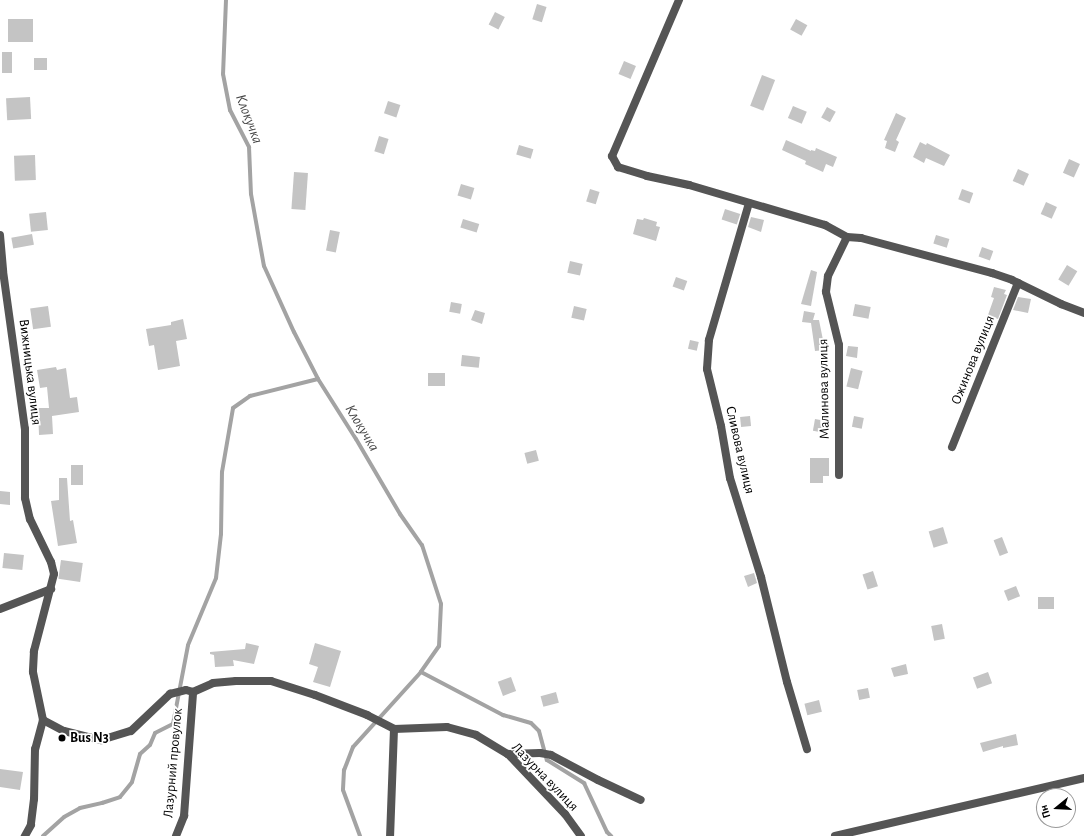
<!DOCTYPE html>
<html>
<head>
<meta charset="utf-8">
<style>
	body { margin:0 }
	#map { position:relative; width:1084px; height:836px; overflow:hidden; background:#fff; font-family:"Alegreya Sans",sans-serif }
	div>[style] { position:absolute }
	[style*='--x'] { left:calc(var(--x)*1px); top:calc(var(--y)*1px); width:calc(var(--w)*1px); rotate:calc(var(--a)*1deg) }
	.stream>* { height:4px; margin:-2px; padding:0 2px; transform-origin:2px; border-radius:2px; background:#a3a3a3 }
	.building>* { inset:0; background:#c4c4c4; transform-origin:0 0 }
	.minor>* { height:8px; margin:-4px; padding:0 4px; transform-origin:4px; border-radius:4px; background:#555 }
	.dots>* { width:11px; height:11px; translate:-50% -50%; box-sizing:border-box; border:2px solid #fff; border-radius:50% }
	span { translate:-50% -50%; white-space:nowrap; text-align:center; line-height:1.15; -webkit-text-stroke:3.5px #fff; paint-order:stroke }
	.street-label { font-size:14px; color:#000 }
	.poi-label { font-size:14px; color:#000; font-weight:700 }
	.left { translate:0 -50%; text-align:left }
	.water-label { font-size:15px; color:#444; font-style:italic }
	.north { position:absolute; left:1036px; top:788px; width:40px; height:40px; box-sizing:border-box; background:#fff; border:1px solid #999; border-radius:50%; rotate:252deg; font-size:11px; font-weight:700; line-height:16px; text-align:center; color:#000 }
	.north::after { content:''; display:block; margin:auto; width:14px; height:18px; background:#000; clip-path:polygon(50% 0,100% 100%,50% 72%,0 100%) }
</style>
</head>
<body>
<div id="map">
	<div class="stream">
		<div style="--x:226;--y:0;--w:74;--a:92.3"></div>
		<div style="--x:223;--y:74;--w:37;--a:79"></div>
		<div style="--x:230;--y:110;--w:42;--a:62.8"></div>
		<div style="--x:249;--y:147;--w:47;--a:87.6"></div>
		<div style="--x:251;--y:194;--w:73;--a:79.8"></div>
		<div style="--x:264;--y:266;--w:72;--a:65.6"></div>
		<div style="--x:294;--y:332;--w:53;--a:62.9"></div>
		<div style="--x:318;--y:379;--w:71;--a:57.7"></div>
		<div style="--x:356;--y:439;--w:87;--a:59.6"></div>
		<div style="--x:400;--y:514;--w:38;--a:55"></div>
		<div style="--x:422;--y:545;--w:62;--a:72.1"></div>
		<div style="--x:441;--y:604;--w:42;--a:92.7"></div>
		<div style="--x:439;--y:646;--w:32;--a:125"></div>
		<div style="--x:421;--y:672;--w:101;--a:132.2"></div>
		<div style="--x:353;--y:747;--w:25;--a:111"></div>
		<div style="--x:344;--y:770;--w:20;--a:93"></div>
		<div style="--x:343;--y:790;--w:49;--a:69.7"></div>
		<div style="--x:421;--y:672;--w:93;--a:27.7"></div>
		<div style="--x:503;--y:715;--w:29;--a:16"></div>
		<div style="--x:531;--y:723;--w:11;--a:45"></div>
		<div style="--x:539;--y:731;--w:30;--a:75"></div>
		<div style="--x:547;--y:760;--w:44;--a:31.9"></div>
		<div style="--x:584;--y:783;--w:54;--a:64.9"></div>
		<div style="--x:607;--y:832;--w:6;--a:45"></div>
		<div style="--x:43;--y:836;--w:28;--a:-42"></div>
		<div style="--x:64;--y:817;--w:18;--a:-29"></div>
		<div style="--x:80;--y:808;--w:23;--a:-13"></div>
		<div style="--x:102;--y:803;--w:19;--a:-18"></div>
		<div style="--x:120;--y:797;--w:19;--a:-51"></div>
		<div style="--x:132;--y:782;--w:29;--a:-74"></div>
		<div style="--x:140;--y:754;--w:13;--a:-42"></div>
		<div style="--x:150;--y:745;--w:13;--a:-67"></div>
		<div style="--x:155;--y:733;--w:20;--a:-27"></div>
		<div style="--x:173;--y:724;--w:80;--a:-79.2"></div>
		<div style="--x:188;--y:645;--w:73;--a:-67.3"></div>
		<div style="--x:216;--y:578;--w:44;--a:-83.5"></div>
		<div style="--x:221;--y:534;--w:62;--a:-89.1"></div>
		<div style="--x:222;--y:472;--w:65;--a:-80.2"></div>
		<div style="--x:233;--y:408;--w:21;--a:-35"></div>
		<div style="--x:250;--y:396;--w:70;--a:-14"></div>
	</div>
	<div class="building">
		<div style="left:537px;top:4px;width:10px;height:16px;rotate:17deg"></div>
		<div style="left:495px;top:12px;width:11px;height:14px;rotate:27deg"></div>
		<div style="left:8px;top:19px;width:25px;height:23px"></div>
		<div style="left:796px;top:19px;width:13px;height:12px;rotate:29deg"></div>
		<div style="left:2px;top:52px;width:10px;height:21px"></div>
		<div style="left:34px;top:58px;width:13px;height:12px"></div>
		<div style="left:624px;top:61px;width:13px;height:14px;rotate:23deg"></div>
		<div style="left:762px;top:75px;width:14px;height:33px;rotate:21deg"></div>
		<div style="left:30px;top:97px;width:22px;height:24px;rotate:87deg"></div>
		<div style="left:388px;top:101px;width:13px;height:13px;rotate:18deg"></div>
		<div style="left:793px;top:106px;width:15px;height:13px;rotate:23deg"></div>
		<div style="left:827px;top:107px;width:10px;height:12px;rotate:29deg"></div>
		<div style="clip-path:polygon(896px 113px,906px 118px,896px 140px,899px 142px,895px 152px,885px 148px,887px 141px,884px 140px)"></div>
		<div style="left:379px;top:136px;width:10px;height:16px;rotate:17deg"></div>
		<div style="clip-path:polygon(786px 140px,811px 151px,811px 150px,815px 151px,816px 148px,837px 157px,833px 167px,826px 164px,823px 172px,805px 164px,806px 161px,782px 150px)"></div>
		<div style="clip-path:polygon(920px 142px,926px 145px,927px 143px,950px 155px,944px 166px,926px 158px,924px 163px,913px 157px)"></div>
		<div style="left:519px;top:145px;width:15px;height:10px;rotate:16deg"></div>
		<div style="left:35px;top:155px;width:25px;height:21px;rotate:88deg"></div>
		<div style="left:1069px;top:159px;width:12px;height:15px;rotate:24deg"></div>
		<div style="left:1018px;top:169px;width:12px;height:13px;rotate:24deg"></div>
		<div style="left:294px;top:172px;width:14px;height:37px;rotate:4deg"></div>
		<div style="left:461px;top:184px;width:14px;height:12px;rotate:17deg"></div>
		<div style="left:590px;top:189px;width:10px;height:13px;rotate:17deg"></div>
		<div style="left:962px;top:189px;width:12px;height:11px;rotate:20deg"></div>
		<div style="left:1046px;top:202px;width:12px;height:13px;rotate:24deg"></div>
		<div style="left:725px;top:209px;width:16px;height:11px;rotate:18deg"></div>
		<div style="left:46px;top:212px;width:18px;height:17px;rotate:84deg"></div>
		<div style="clip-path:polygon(751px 217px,764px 220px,761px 232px,748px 227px)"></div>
		<div style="clip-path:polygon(644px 218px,657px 222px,656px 226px,660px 227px,656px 241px,633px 234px,637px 219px,643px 220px)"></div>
		<div style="left:463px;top:219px;width:17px;height:9px;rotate:17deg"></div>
		<div style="left:330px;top:230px;width:10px;height:21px;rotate:11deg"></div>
		<div style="left:32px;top:234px;width:11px;height:21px;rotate:80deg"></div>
		<div style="left:936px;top:235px;width:14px;height:9px;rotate:17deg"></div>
		<div style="left:982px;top:247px;width:12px;height:10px;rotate:20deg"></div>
		<div style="left:570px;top:261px;width:13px;height:12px;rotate:13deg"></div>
		<div style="left:1067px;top:265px;width:12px;height:17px;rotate:31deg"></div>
		<div style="clip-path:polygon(811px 270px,817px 272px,811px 306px,801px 304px)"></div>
		<div style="left:676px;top:277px;width:12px;height:10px;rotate:20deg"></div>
		<div style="clip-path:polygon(994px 287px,1006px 290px,1004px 294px,1007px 295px,998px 319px,988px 315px,994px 298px,991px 297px)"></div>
		<div style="clip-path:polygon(1018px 297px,1031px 299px,1028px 313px,1013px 310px)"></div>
		<div style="left:451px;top:302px;width:11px;height:10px;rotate:10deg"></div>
		<div style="left:855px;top:304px;width:16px;height:12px;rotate:11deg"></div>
		<div style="left:48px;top:306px;width:21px;height:18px;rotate:82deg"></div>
		<div style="left:574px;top:306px;width:13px;height:12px;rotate:13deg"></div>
		<div style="clip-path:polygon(475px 310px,485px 313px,482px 324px,471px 320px)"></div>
		<div style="clip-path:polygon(804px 311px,815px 313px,813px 320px,819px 320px,825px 350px,815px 351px,811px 323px,802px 322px)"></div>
		<div style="clip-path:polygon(183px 319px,187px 339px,176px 341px,180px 366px,158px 370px,154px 345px,149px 346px,146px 329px,171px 325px,171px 322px)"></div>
		<div style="left:690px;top:340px;width:9px;height:9px;rotate:13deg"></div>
		<div style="clip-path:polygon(848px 346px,858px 347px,857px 358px,846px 356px)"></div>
		<div style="left:462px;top:355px;width:18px;height:11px;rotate:6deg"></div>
		<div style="clip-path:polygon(56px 367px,57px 370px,66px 368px,70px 398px,77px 397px,79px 412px,52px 416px,53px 434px,39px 435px,38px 408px,49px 408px,47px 387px,40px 388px,37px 370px)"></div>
		<div style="left:851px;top:368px;width:12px;height:19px;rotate:14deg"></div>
		<div style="left:428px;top:373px;width:17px;height:13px"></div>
		<div style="left:750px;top:416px;width:10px;height:10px;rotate:84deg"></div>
		<div style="left:854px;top:416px;width:10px;height:11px;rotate:11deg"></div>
		<div style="left:815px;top:419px;width:11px;height:12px;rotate:10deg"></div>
		<div style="left:536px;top:450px;width:11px;height:12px;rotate:75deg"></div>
		<div style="clip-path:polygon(810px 458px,829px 458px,829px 476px,823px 476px,823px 483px,810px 483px)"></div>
		<div style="left:71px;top:465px;width:12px;height:20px"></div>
		<div style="clip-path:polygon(59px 478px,67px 478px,70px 521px,73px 520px,77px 543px,58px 546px,51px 501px,59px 500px)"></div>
		<div style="clip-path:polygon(0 491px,10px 492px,10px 505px,0 504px)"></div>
		<div style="left:943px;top:527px;width:17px;height:15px;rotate:73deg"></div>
		<div style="left:1002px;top:537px;width:17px;height:9px;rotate:69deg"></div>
		<div style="left:4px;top:553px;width:20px;height:15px;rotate:6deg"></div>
		<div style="left:61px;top:560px;width:22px;height:19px;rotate:8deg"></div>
		<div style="left:873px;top:571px;width:16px;height:11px;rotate:72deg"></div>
		<div style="clip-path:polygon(754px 573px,757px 583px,748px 587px,744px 576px)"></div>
		<div style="left:1016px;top:586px;width:11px;height:13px;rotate:68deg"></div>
		<div style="left:1038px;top:597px;width:16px;height:12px"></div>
		<div style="left:942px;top:624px;width:15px;height:11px;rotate:79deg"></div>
		<div style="clip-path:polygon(246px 643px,259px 646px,254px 664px,233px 660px,234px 666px,215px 667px,214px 655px,210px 654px,210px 652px,245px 649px)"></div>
		<div style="clip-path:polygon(315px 643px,341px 651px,330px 687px,313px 682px,318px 667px,309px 664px)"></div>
		<div style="clip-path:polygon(906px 664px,908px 674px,894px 677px,891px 668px)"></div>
		<div style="left:988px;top:672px;width:12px;height:16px;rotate:70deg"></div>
		<div style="left:511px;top:677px;width:15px;height:14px;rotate:70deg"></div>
		<div style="left:868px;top:688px;width:10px;height:11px;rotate:79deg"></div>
		<div style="left:556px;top:692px;width:11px;height:16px;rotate:75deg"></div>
		<div style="left:819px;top:700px;width:12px;height:15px;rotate:76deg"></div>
		<div style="clip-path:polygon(1016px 734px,1018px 745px,1003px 748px,1003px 746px,983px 752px,980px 743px)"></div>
		<div style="clip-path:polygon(0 769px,23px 772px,20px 790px,0 787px)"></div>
	</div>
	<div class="minor">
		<div style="--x:679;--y:0;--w:170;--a:113.2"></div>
		<div style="--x:612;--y:156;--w:13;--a:61"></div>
		<div style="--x:618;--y:167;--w:30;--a:17"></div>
		<div style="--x:647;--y:176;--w:43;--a:12.1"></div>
		<div style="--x:689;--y:185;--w:142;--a:16.4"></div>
		<div style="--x:825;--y:225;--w:25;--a:29"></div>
		<div style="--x:847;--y:237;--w:14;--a:4"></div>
		<div style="--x:861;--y:238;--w:136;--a:15"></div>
		<div style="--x:992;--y:273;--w:21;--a:19"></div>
		<div style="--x:1012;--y:280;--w:55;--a:26.1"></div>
		<div style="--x:1061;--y:304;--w:25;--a:21"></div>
		<div style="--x:749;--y:203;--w:143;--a:106.3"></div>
		<div style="--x:709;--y:340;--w:29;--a:94"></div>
		<div style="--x:707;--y:369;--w:59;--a:76.2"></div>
		<div style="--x:721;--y:426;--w:53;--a:80.2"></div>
		<div style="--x:730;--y:478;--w:104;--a:72.6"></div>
		<div style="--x:761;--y:577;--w:108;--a:76.1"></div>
		<div style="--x:787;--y:682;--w:70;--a:73.4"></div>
		<div style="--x:0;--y:235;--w:36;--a:85"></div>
		<div style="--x:3;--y:271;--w:160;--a:82.1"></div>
		<div style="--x:25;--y:429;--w:69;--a:90"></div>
		<div style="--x:25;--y:498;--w:22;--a:77"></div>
		<div style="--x:30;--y:519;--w:48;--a:64"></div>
		<div style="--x:51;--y:562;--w:12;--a:76"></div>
		<div style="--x:54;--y:574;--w:80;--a:104.6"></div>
		<div style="--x:34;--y:651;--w:21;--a:93"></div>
		<div style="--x:33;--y:672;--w:49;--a:78.2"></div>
		<div style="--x:43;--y:720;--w:30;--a:105"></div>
		<div style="--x:35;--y:749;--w:50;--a:91.1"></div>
		<div style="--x:34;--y:799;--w:26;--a:97"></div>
		<div style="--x:31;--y:825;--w:13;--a:119"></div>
		<div style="--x:952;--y:447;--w:177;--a:-68.1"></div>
		<div style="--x:839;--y:475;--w:130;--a:-90"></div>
		<div style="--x:839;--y:345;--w:55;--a:-103.8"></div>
		<div style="--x:826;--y:292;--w:16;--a:-83"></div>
		<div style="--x:828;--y:276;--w:43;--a:-64"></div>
		<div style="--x:0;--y:609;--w:55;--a:-21.4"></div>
		<div style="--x:43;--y:720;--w:24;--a:28"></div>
		<div style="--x:64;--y:731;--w:38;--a:14"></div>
		<div style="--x:101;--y:740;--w:31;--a:-17"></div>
		<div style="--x:131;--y:731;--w:54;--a:-43.5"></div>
		<div style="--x:170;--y:694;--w:16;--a:-14"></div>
		<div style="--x:186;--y:690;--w:7;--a:16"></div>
		<div style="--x:193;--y:692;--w:22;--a:-24"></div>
		<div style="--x:213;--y:683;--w:23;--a:-5"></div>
		<div style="--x:236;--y:681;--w:35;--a:0"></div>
		<div style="--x:271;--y:681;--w:46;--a:17.7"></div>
		<div style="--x:315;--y:695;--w:56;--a:21"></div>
		<div style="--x:367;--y:715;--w:30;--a:27"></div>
		<div style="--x:394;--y:729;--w:107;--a:92.1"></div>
		<div style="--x:394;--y:729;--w:53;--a:-2.2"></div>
		<div style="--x:447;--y:727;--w:30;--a:15"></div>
		<div style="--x:476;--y:735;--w:37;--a:31"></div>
		<div style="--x:508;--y:754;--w:83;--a:46.5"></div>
		<div style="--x:565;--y:814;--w:27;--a:54"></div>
		<div style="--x:508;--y:754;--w:32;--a:-2"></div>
		<div style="--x:540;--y:753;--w:11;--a:10"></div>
		<div style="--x:551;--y:755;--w:53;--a:28"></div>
		<div style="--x:598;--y:780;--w:47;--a:24.9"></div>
		<div style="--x:176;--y:836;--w:22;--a:-68"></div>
		<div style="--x:184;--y:816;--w:124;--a:-85.8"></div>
		<div style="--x:835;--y:836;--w:256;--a:-13.1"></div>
	</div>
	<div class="dots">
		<div style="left:62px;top:738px;background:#000"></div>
	</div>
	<div class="street-label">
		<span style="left:973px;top:360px;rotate:-68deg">Ожинова вулиця</span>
		<span style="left:30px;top:372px;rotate:83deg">Вижницька вулиця</span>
		<span style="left:824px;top:389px;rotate:-91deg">Малинова вулиця</span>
		<span style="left:740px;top:450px;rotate:77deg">Сливова вулиця</span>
		<span style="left:173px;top:763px;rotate:-85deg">Лазурний провулок</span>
		<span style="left:545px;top:777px;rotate:46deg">Лазурна вулиця</span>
	</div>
	<div class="poi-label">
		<span class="left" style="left:70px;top:738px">Bus N3</span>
	</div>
	<div class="water-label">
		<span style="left:249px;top:119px;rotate:69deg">Клокучка</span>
		<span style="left:362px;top:428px;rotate:59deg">Клокучка</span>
	</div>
	<div class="north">Пн</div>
</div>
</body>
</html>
